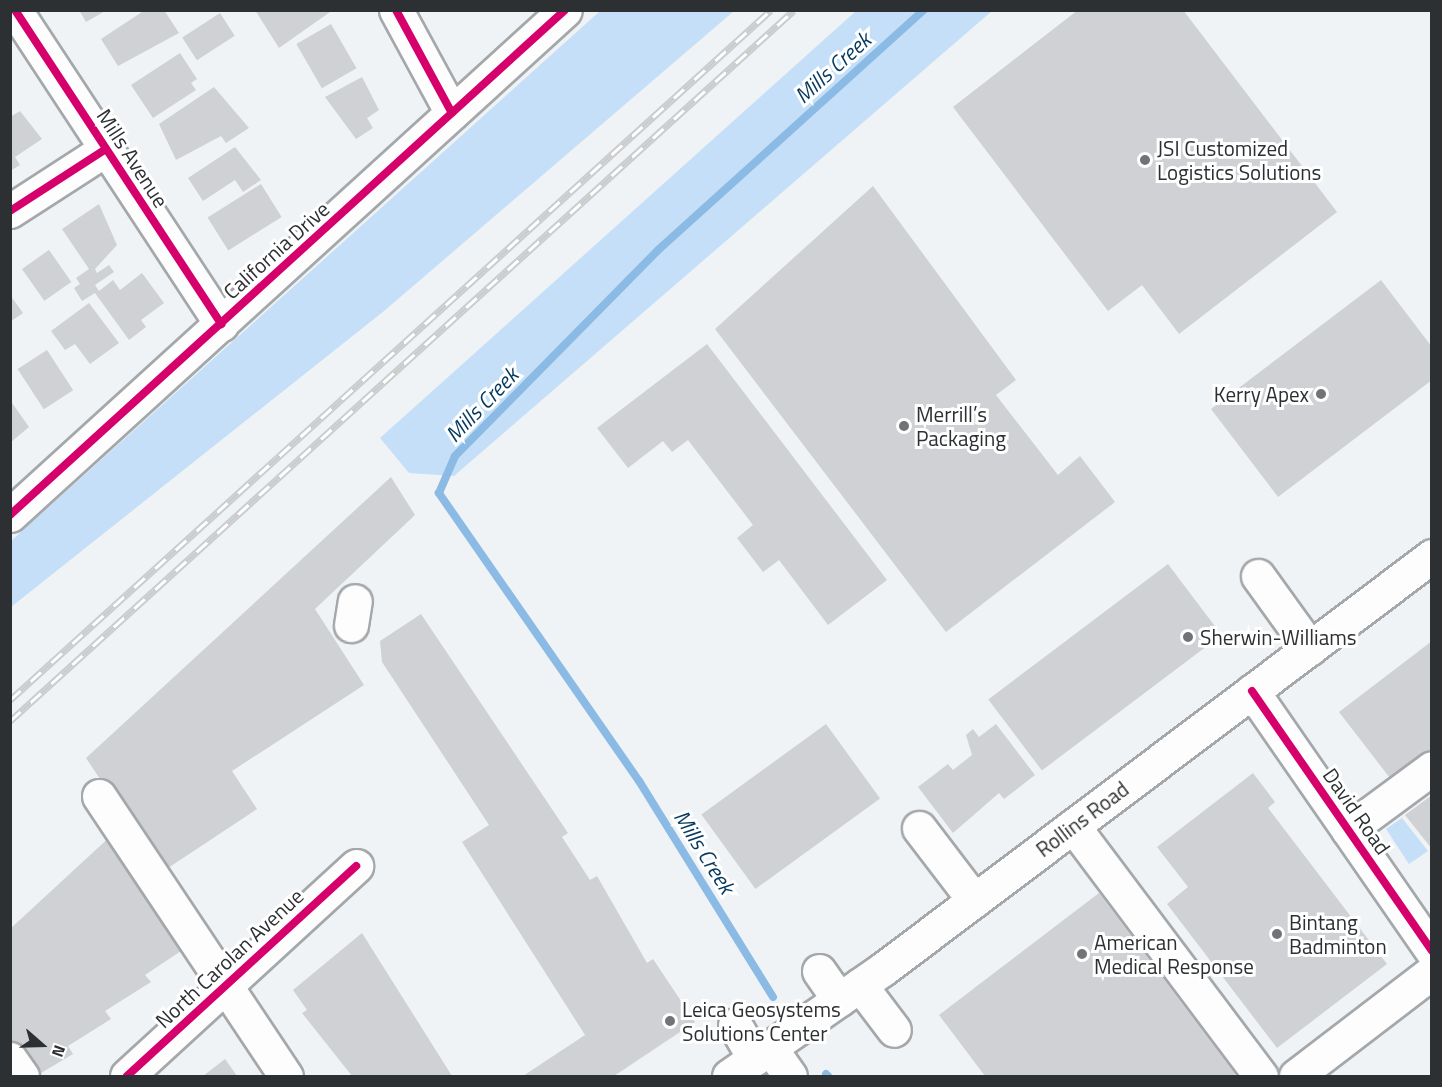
<!DOCTYPE html>
<html>
<head>
<meta charset="utf-8">
<style>
	body { margin:0 }
	#map { position:relative; width:1442px; height:1087px; overflow:hidden; background:#eff3f6; font-family:"Titillium Web",sans-serif }
	div>[style] { position:absolute }
	[style*='--x'] { left:calc(var(--x)*1px); top:calc(var(--y)*1px); width:calc(var(--w)*1px); rotate:calc(var(--a)*1deg) }
	.green>* { inset:0; background:#c4dff7 }
	.stream>* { height:8px; margin:-4px; padding:0 4px; transform-origin:4px; border-radius:4px; background:#8bbbe4 }
	.building>* { inset:0; background:#cfd1d4; transform-origin:0 0 }
	.roads { filter:drop-shadow(2px 0 #a5a8aa) drop-shadow(-2px 0 #a5a8aa) drop-shadow(0 2px #a5a8aa) drop-shadow(0 -2px #a5a8aa) }
	.minor>* { height:33px; margin:-16.5px; padding:0 16.5px; transform-origin:16.5px; border-radius:16.5px; background:#fdfdfe }
	.major>* { height:33px; margin:-16.5px; padding:0 16.5px; transform-origin:16.5px; border-radius:16.5px; background:#fdfdfe }
	.rail>* { height:7px; margin-top:-3.5px; transform-origin:0; background:repeating-linear-gradient(90deg,#fff 0 14px,#cbcccd 0 28px); box-sizing:border-box; border-block:2px solid #cbcccd }
	.cycleway>* { height:8px; margin:-4px; padding:0 4px; transform-origin:4px; border-radius:4px; background:#d6006c }
	.dots>* { width:16px; height:16px; translate:-50% -50%; box-sizing:border-box; border:3px solid #fff; border-radius:50% }
	span { translate:-50% -50%; white-space:nowrap; text-align:center; line-height:1.15; -webkit-text-stroke:6px #fff; paint-order:stroke }
	.poi-label { font-size:21px; color:#2d3032 }
	.left { translate:0 -50%; text-align:left }
	.right { translate:-100% -50%; text-align:right }
	.street-label { font-size:21px; color:#2d3032 }
	.water-label { font-size:22px; color:#04395e; font-style:italic }
	.frame { position:absolute; inset:0; border:12px solid #2d3032; pointer-events:none }
	.north { position:absolute; left:12px; top:1015px; width:60px; height:60px; -webkit-text-stroke:4px #fff; paint-order:stroke; rotate:110deg; font-size:16px; font-weight:700; line-height:24px; text-align:center; color:#2d3032 }
	.north::after { content:''; display:block; margin:auto; width:21px; height:27px; background:#2d3032; clip-path:polygon(50% 0,100% 100%,50% 72%,0 100%) }
</style>
</head>
<body>
<div id="map">
	<div class="green">
		<div style="clip-path:polygon(600px 11px,734px 11px,384px 311px,11px 607px,11px 541px)"></div>
		<div style="clip-path:polygon(856px 11px,992px 11px,454px 476px,409px 473px,380px 438px)"></div>
		<div style="clip-path:polygon(1402px 818px,1428px 851px,1409px 864px,1386px 829px)"></div>
	</div>
	<div class="stream">
		<div style="--x:773;--y:997;--w:254;--a:-121.8"></div>
		<div style="--x:639;--y:781;--w:351;--a:-124.8"></div>
		<div style="--x:439;--y:493;--w:40;--a:-66.6"></div>
		<div style="--x:455;--y:456;--w:288;--a:-45.4"></div>
		<div style="--x:657;--y:251;--w:360;--a:-42.1"></div>
		<div style="--x:826;--y:1074;--w:3;--a:45"></div>
	</div>
	<div class="building">
		<div style="clip-path:polygon(79px 10px,107px 10px,86px 22px)"></div>
		<div style="clip-path:polygon(145px 10px,164px 10px,179px 33px,118px 66px,101px 39px)"></div>
		<div style="clip-path:polygon(255px 10px,329px 10px,330px 12px,279px 48px)"></div>
		<div style="clip-path:polygon(1078px 10px,1183px 10px,1337px 212px,1179px 334px,1142px 285px,1108px 311px,953px 107px)"></div>
		<div style="left:220px;top:13px;width:27px;height:45px;rotate:57deg"></div>
		<div style="left:331px;top:24px;width:51px;height:40px;rotate:60deg"></div>
		<div style="clip-path:polygon(180px 53px,197px 79px,191px 83px,196px 90px,153px 118px,131px 85px)"></div>
		<div style="clip-path:polygon(362px 77px,379px 110px,367px 118px,373px 128px,356px 139px,325px 97px)"></div>
		<div style="clip-path:polygon(214px 87px,249px 128px,226px 143px,221px 136px,176px 160px,159px 124px)"></div>
		<div style="clip-path:polygon(20px 111px,42px 139px,15px 157px,20px 165px,10px 171px,10px 117px)"></div>
		<div style="clip-path:polygon(235px 147px,261px 180px,243px 192px,235px 180px,203px 201px,188px 178px)"></div>
		<div style="left:261px;top:184px;width:39px;height:63px;rotate:58deg"></div>
		<div style="clip-path:polygon(873px 186px,1016px 380px,996px 395px,1058px 475px,1080px 456px,1115px 502px,946px 632px,715px 329px)"></div>
		<div style="clip-path:polygon(99px 204px,117px 245px,95px 269px,97px 273px,109px 265px,114px 272px,95px 285px,99px 291px,113px 280px,120px 290px,142px 273px,164px 303px,141px 320px,146px 327px,129px 340px,95px 293px,82px 301px,74px 288px,80px 284px,76px 278px,89px 269px,62px 229px)"></div>
		<div style="left:49px;top:250px;width:39px;height:33px;rotate:55deg"></div>
		<div style="clip-path:polygon(1381px 280px,1432px 347px,1432px 380px,1278px 497px,1211px 409px)"></div>
		<div style="clip-path:polygon(10px 295px,23px 313px,10px 322px)"></div>
		<div style="clip-path:polygon(89px 303px,119px 343px,90px 364px,75px 344px,65px 350px,51px 331px)"></div>
		<div style="clip-path:polygon(707px 344px,887px 580px,828px 625px,779px 560px,763px 572px,737px 538px,753px 525px,688px 440px,672px 452px,663px 441px,628px 468px,597px 428px)"></div>
		<div style="left:47px;top:350px;width:48px;height:35px;rotate:57deg"></div>
		<div style="clip-path:polygon(10px 400px,29px 427px,10px 443px)"></div>
		<div style="clip-path:polygon(391px 477px,415px 515px,315px 609px,364px 685px,232px 771px,257px 809px,162px 872px,86px 758px)"></div>
		<div style="left:1168px;top:564px;width:89px;height:225px;rotate:53deg"></div>
		<div style="clip-path:polygon(421px 614px,568px 833px,562px 837px,590px 880px,597px 876px,647px 963px,653px 959px,695px 1022px,614px 1076px,523px 1076px,585px 1035px,462px 842px,489px 825px,382px 662px,380px 641px)"></div>
		<div style="clip-path:polygon(1432px 641px,1432px 753px,1393px 782px,1339px 712px)"></div>
		<div style="left:826px;top:724px;width:92px;height:154px;rotate:54deg"></div>
		<div style="clip-path:polygon(996px 724px,1035px 775px,1004px 799px,999px 793px,953px 833px,918px 787px,948px 764px,953px 770px,972px 755px,966px 735px,973px 729px,979px 737px)"></div>
		<div style="clip-path:polygon(1253px 773px,1275px 802px,1268px 808px,1387px 964px,1277px 1048px,1167px 904px,1188px 887px,1157px 847px)"></div>
		<div style="clip-path:polygon(1432px 795px,1432px 849px,1405px 815px)"></div>
		<div style="clip-path:polygon(114px 833px,187px 947px,145px 975px,151px 982px,105px 1011px,111px 1019px,68px 1046px,73px 1054px,36px 1076px,10px 1049px,10px 929px)"></div>
		<div style="clip-path:polygon(1099px 893px,1235px 1074px,1232px 1076px,985px 1076px,939px 1015px)"></div>
		<div style="clip-path:polygon(362px 933px,452px 1076px,352px 1076px,302px 1013px,307px 1010px,293px 990px)"></div>
		<div style="clip-path:polygon(225px 1059px,237px 1076px,203px 1076px)"></div>
	</div>
	<div class="roads">
		<div class="minor">
			<div style="--x:15;--y:10;--w:376;--a:56.7"></div>
			<div style="--x:396;--y:10;--w:117;--a:61.5"></div>
			<div style="--x:10;--y:211;--w:114;--a:-32.9"></div>
			<div style="--x:10;--y:515;--w:750;--a:-42.3"></div>
			<div style="--x:1258;--y:576;--w:89;--a:54.2"></div>
			<div style="--x:351;--y:625;--w:24;--a:-81"></div>
			<div style="--x:1252;--y:691;--w:316;--a:55.3"></div>
			<div style="--x:99;--y:796;--w:337;--a:56.3"></div>
			<div style="--x:1073;--y:826;--w:313;--a:53.1"></div>
			<div style="--x:919;--y:828;--w:91;--a:52.6"></div>
			<div style="--x:1348;--y:830;--w:104;--a:-36.4"></div>
			<div style="--x:819;--y:971;--w:35;--a:55"></div>
			<div style="--x:860;--y:985;--w:56;--a:52.9"></div>
			<div style="--x:735;--y:1025;--w:39;--a:60"></div>
			<div style="--x:771;--y:1049;--w:33;--a:55"></div>
			<div style="--x:10;--y:1059;--w:21;--a:55"></div>
			<div style="--x:127;--y:1076;--w:311;--a:-42.5"></div>
			<div style="--x:1296;--y:1076;--w:171;--a:-37.4"></div>
		</div>
		<div class="major">
			<div style="--x:729;--y:1076;--w:188;--a:-34.8"></div>
			<div style="--x:883;--y:969;--w:687;--a:-36.95"></div>
		</div>
	</div>
	<div class="rail">
		<div style="--x:10;--y:700;--w:1027;--a:-42.2"></div>
		<div style="--x:10;--y:721;--w:1058;--a:-42.2"></div>
	</div>
	<div class="cycleway">
		<div style="--x:15;--y:10;--w:376;--a:56.7"></div>
		<div style="--x:396;--y:10;--w:117;--a:61.5"></div>
		<div style="--x:10;--y:211;--w:114;--a:-32.9"></div>
		<div style="--x:10;--y:515;--w:750;--a:-42.3"></div>
		<div style="--x:1252;--y:691;--w:316;--a:55.3"></div>
		<div style="--x:127;--y:1076;--w:311;--a:-42.5"></div>
	</div>
	<div class="dots">
		<div style="left:1145px;top:160px;background:#717477"></div>
		<div style="left:1321px;top:394px;background:#717477"></div>
		<div style="left:904px;top:426px;background:#717477"></div>
		<div style="left:1188px;top:637px;background:#717477"></div>
		<div style="left:1277px;top:934px;background:#717477"></div>
		<div style="left:1082px;top:954px;background:#717477"></div>
		<div style="left:670px;top:1021px;background:#717477"></div>
	</div>
	<div class="poi-label">
		<span class="left" style="left:1157px;top:160px">JSI Customized<br>Logistics Solutions</span>
		<span class="right" style="left:1309px;top:394px">Kerry Apex</span>
		<span class="left" style="left:916px;top:426px">Merrill’s<br>Packaging</span>
		<span class="left" style="left:1200px;top:637px">Sherwin-Williams</span>
		<span class="left" style="left:1289px;top:934px">Bintang<br>Badminton</span>
		<span class="left" style="left:1094px;top:954px">American<br>Medical Response</span>
		<span class="left" style="left:682px;top:1021px">Leica Geosystems<br>Solutions Center</span>
	</div>
	<div class="street-label">
		<span style="left:133px;top:158px;rotate:57deg">Mills Avenue</span>
		<span style="left:276px;top:250px;rotate:-42deg">California Drive</span>
		<span style="left:1357px;top:811px;rotate:55deg">David Road</span>
		<span style="left:1082px;top:819px;rotate:-37deg">Rollins Road</span>
		<span style="left:229px;top:958px;rotate:-43deg">North Carolan Avenue</span>
	</div>
	<div class="water-label">
		<span style="left:833px;top:68px;rotate:-42deg">Mills Creek</span>
		<span style="left:482px;top:405px;rotate:-46deg">Mills Creek</span>
		<span style="left:704px;top:852px;rotate:58deg">Mills Creek</span>
	</div>
	<div class="frame"></div>
	<div class="north">N</div>
</div>
</body>
</html>
